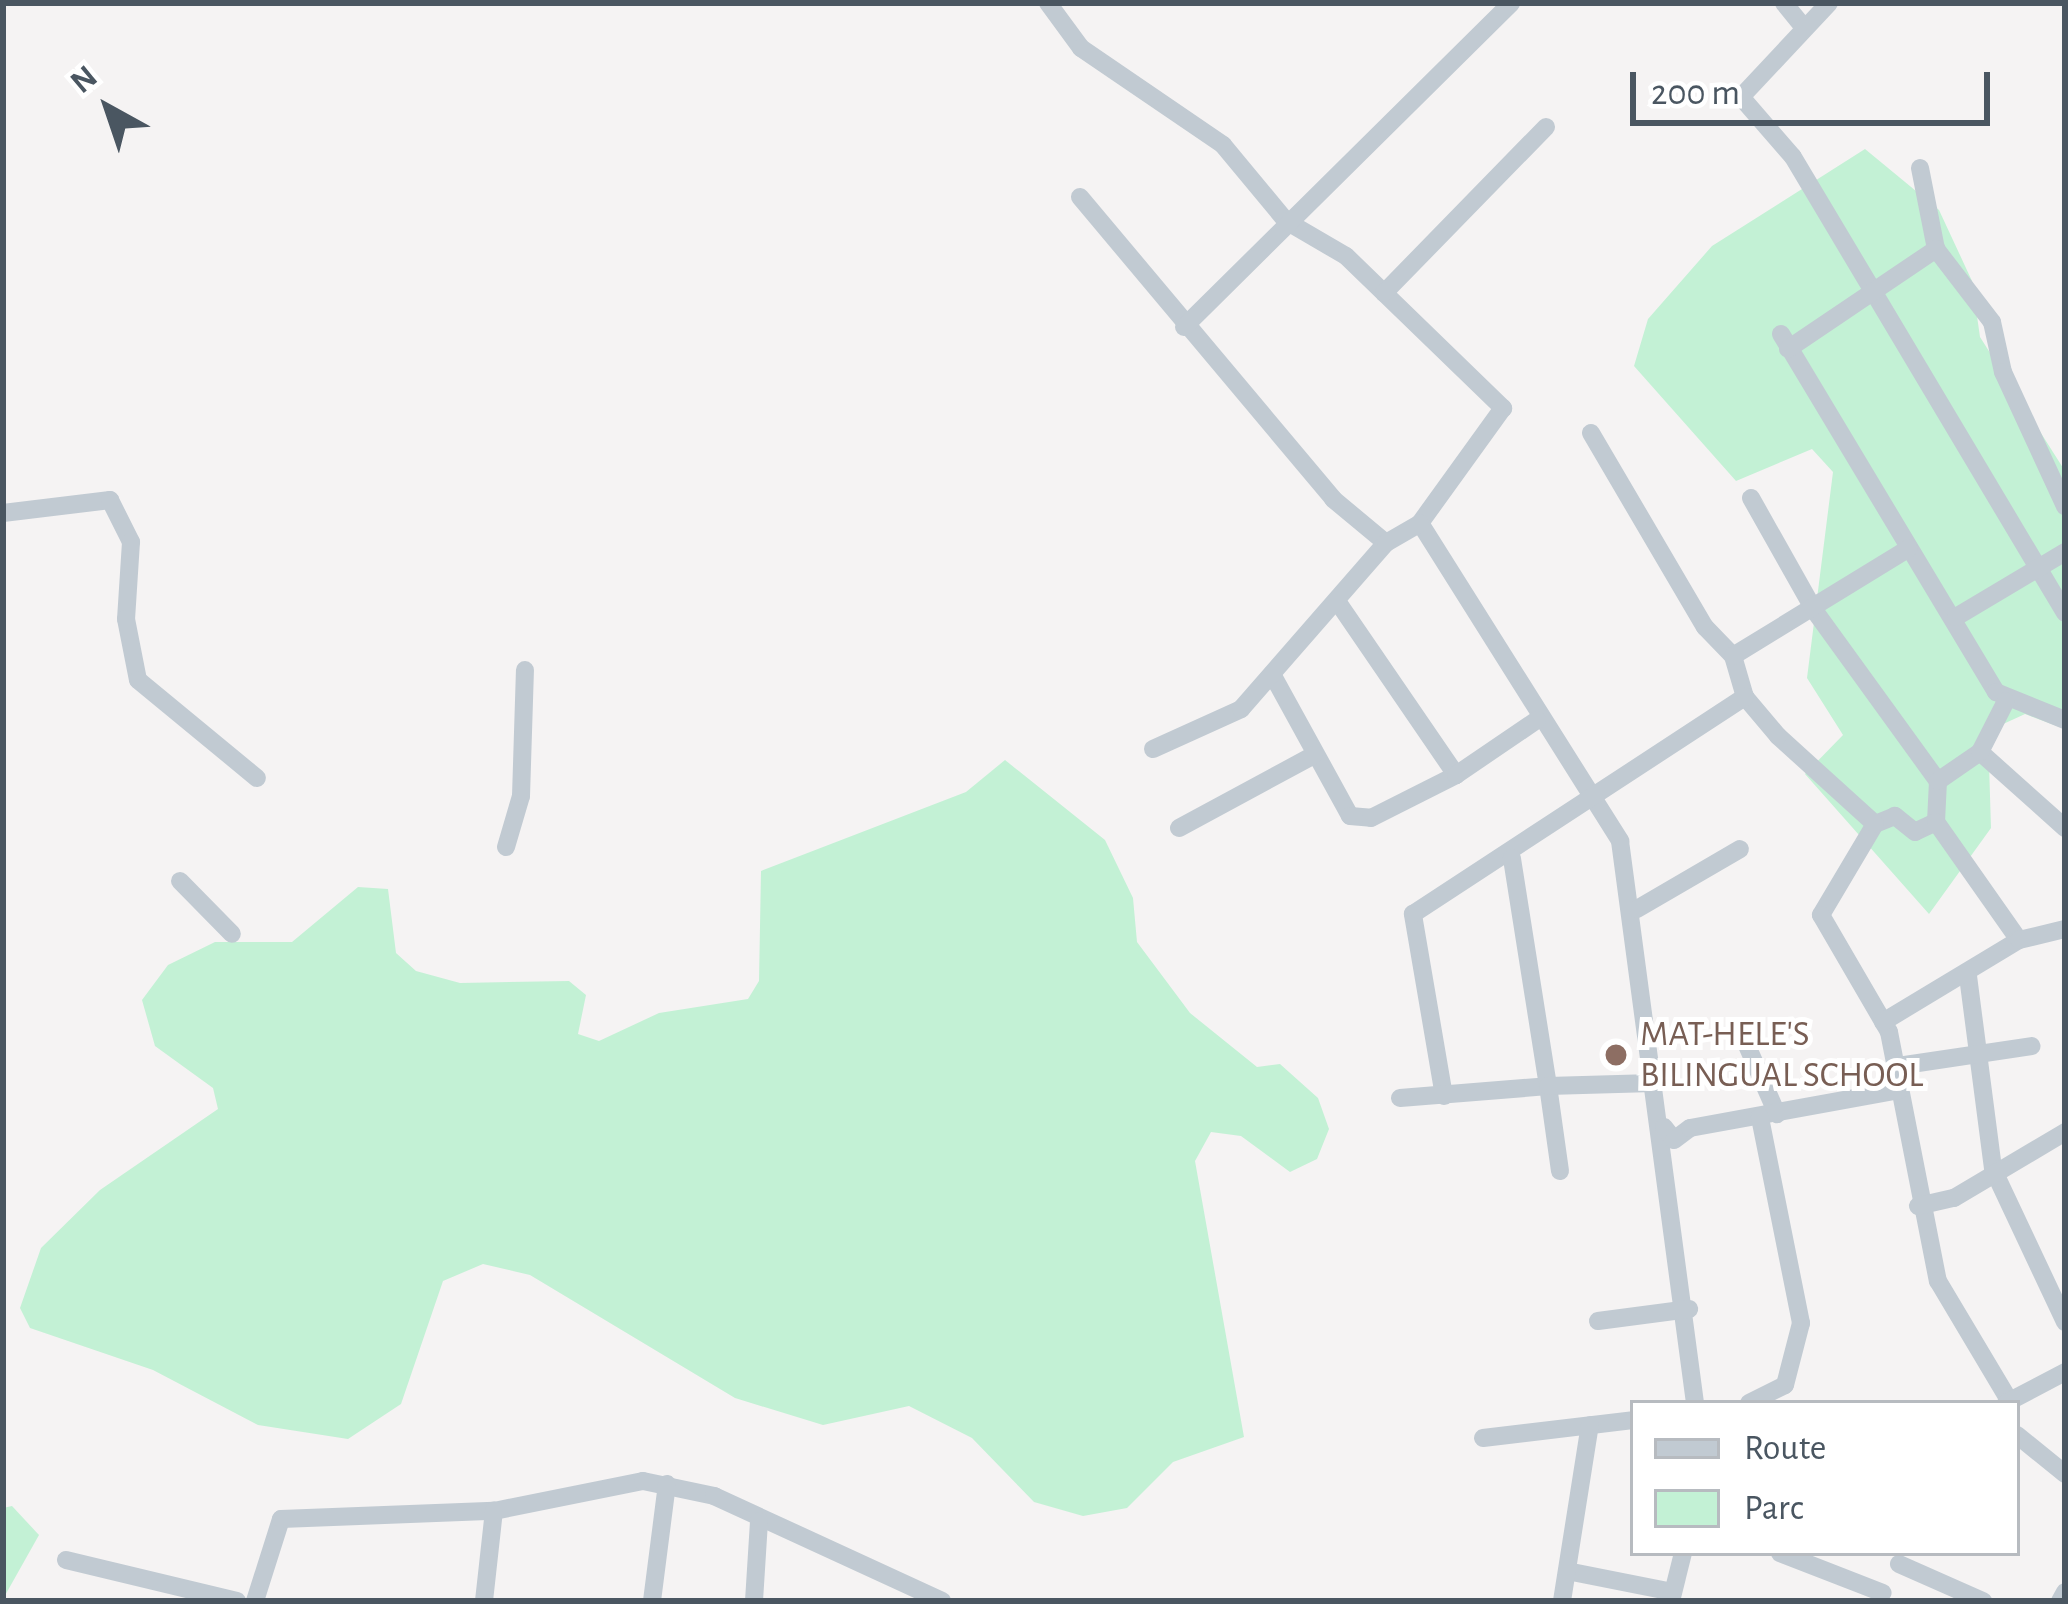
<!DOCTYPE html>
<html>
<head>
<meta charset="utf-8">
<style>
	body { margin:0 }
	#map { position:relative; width:2068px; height:1604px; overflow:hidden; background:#f5f3f3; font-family:"Alegreya Sans",sans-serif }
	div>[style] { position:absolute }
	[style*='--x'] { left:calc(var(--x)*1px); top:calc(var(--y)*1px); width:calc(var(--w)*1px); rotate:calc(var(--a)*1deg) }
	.green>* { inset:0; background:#c3f1d5 }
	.minor>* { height:18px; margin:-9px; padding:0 9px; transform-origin:9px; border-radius:9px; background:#c1cad2 }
	.dots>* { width:33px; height:33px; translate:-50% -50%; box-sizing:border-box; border:6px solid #fff; border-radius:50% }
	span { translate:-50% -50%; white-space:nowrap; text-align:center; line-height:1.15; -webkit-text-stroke:10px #fff; paint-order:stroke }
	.education-label { font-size:36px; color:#785e54 }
	.left { translate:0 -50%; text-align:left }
	.frame { position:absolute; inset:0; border:6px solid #4a5661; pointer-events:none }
	.legend { position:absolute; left:1630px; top:1400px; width:390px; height:156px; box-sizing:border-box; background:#fff; border:3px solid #b7bbc0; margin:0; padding:15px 21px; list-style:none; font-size:36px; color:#4a5661 }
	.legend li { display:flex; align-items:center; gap:24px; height:60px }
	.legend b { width:60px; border:3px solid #b7bbc0 }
	.north { position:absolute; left:48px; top:48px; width:120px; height:120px; -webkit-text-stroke:9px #fff; paint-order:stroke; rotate:320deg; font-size:33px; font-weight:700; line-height:48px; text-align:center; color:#4a5661 }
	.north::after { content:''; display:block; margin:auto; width:42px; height:54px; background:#4a5661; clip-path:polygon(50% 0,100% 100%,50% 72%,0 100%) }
	.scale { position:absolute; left:1630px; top:72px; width:360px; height:54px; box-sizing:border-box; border:6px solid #4a5661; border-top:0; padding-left:15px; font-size:36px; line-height:42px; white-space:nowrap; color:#4a5661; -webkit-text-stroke:9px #fff; paint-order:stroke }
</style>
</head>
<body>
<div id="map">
	<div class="green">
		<div style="clip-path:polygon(1865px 149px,1939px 210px,1972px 281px,1980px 337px,2065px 471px,2065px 729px,2025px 714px,1988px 731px,1991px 828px,1929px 914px,1805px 774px,1843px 735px,1807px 678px,1833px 472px,1812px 449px,1736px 481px,1634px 366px,1648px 319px,1712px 246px)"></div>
		<div style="clip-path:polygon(1005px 760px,1105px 840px,1133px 898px,1137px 942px,1190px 1013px,1257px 1067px,1280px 1064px,1318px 1098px,1329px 1129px,1317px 1159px,1290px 1172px,1241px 1136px,1211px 1132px,1195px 1161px,1244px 1437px,1173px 1462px,1127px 1508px,1083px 1516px,1034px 1502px,972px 1438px,909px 1406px,823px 1425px,735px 1398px,530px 1275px,483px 1264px,443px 1281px,401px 1404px,348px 1439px,258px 1425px,153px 1370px,30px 1328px,20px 1308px,41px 1248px,100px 1190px,218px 1109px,213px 1088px,155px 1046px,142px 1000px,168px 965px,215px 942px,292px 942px,358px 887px,388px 889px,396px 953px,416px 971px,460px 983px,569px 981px,586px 995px,578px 1034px,599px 1041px,659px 1013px,748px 999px,759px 981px,761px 871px,966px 792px)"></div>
		<div style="clip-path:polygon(12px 1506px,39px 1535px,3px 1599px,3px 1508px)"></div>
	</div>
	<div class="minor">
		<div style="--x:1048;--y:3;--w:56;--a:53.7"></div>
		<div style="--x:1081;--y:48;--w:172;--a:34.3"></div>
		<div style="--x:1223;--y:145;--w:99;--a:50.3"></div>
		<div style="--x:1286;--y:221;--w:69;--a:30.3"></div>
		<div style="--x:1346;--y:256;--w:219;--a:44.1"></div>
		<div style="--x:1503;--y:408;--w:142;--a:125.8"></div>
		<div style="--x:1420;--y:523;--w:376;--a:57.8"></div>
		<div style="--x:1620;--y:841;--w:567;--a:82.4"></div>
		<div style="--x:1784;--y:3;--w:28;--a:51"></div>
		<div style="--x:1829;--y:3;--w:129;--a:133.1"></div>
		<div style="--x:1741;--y:97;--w:79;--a:49.1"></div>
		<div style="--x:1793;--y:157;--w:531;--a:59.18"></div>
		<div style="--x:1920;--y:168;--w:83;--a:78.8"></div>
		<div style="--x:1080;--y:197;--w:394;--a:50"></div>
		<div style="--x:1333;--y:499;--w:69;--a:39.7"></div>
		<div style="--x:1384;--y:293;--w:232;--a:-45.7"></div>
		<div style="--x:1184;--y:327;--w:460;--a:-44.7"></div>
		<div style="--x:1781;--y:334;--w:418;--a:59"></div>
		<div style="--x:1996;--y:692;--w:74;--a:22.1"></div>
		<div style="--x:1788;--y:349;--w:179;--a:-34"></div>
		<div style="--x:1936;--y:249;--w:92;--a:52.5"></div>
		<div style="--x:1992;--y:322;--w:51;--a:77.6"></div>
		<div style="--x:2003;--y:372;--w:148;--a:65.2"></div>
		<div style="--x:1591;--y:433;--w:225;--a:59.6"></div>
		<div style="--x:1705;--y:627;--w:40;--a:46"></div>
		<div style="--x:1751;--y:498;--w:129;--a:60.6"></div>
		<div style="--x:1814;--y:610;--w:211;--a:54.1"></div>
		<div style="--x:1938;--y:781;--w:41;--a:92.8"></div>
		<div style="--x:1936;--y:822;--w:23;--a:155"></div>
		<div style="--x:1915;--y:832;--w:26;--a:-141"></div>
		<div style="--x:1895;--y:816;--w:22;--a:158"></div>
		<div style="--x:1875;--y:824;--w:106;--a:120.7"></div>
		<div style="--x:1821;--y:915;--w:135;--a:59.8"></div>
		<div style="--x:1889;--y:1032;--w:254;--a:78.9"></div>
		<div style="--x:1938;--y:1281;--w:139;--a:59.2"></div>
		<div style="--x:3;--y:513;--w:108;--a:-6.9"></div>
		<div style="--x:110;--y:500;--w:47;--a:63.4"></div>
		<div style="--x:131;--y:542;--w:77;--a:93.7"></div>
		<div style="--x:126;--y:619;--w:62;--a:78.9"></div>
		<div style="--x:138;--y:680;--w:154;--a:39.5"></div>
		<div style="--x:1337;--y:601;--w:211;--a:55.6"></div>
		<div style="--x:1956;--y:617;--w:127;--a:-30.8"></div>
		<div style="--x:1272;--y:674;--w:162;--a:61.2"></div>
		<div style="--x:1350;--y:816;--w:21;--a:5"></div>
		<div style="--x:1371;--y:818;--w:95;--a:-26.8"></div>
		<div style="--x:1456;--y:775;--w:98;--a:-34.2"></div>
		<div style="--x:1153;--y:749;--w:97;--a:-24.4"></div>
		<div style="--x:1241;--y:709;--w:220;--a:-48.9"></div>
		<div style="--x:1386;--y:543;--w:39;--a:-30"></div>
		<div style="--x:1980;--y:752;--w:114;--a:41.8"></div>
		<div style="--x:1938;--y:781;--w:51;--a:-34.6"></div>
		<div style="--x:1980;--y:752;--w:57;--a:-63"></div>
		<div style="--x:1936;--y:822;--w:144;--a:54.9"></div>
		<div style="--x:1875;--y:824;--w:131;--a:-137.8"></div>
		<div style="--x:1778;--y:736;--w:51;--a:-130.2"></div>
		<div style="--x:1745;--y:697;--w:43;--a:-106.3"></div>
		<div style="--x:1733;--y:656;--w:206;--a:-31.5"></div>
		<div style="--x:1179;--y:828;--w:153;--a:-28.4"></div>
		<div style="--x:506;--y:847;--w:53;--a:-73.6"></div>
		<div style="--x:521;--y:796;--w:126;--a:-88.2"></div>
		<div style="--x:180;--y:881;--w:74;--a:45.5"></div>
		<div style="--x:1637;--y:909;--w:119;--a:-30.2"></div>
		<div style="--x:1968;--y:976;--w:195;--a:82.6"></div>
		<div style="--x:1993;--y:1169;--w:169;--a:64.8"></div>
		<div style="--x:1883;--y:1022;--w:159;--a:-31.1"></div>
		<div style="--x:2019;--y:940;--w:47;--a:-13.4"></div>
		<div style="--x:1745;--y:1041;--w:80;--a:66.3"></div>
		<div style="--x:1898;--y:1066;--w:135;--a:-8.5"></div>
		<div style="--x:1444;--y:1096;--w:185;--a:-99.7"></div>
		<div style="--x:1413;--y:914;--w:397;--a:-33.2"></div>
		<div style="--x:1400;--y:1098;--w:148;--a:-4.6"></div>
		<div style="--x:1548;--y:1086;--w:231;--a:-99"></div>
		<div style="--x:1664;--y:1127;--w:16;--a:52"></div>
		<div style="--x:1674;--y:1140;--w:20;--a:-37"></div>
		<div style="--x:1690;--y:1128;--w:212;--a:-10.3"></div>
		<div style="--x:1560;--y:1171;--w:86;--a:-98"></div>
		<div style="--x:1548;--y:1086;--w:105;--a:-1.6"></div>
		<div style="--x:1918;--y:1206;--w:37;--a:-13"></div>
		<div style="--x:1954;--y:1198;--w:129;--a:-30.7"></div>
		<div style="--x:1598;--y:1321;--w:92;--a:-7.5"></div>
		<div style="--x:1749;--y:1403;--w:40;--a:-26.6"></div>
		<div style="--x:1785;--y:1385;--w:64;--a:-75.5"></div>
		<div style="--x:1801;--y:1323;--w:210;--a:-101.3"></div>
		<div style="--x:2006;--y:1403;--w:67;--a:-27.7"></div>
		<div style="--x:2017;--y:1435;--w:62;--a:39.1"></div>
		<div style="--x:1483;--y:1438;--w:151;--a:-6.8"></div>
		<div style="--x:1780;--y:1553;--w:110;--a:21.2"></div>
		<div style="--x:66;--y:1560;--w:176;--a:13.5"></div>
		<div style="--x:1899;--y:1564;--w:92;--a:23.8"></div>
		<div style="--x:1567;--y:1571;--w:108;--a:11.2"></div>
		<div style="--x:255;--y:1601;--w:86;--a:-72.4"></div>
		<div style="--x:281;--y:1519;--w:213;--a:-2.2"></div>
		<div style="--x:494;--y:1511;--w:152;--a:-11.4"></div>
		<div style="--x:643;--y:1481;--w:73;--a:11.9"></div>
		<div style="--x:714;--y:1496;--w:251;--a:24.7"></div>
		<div style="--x:484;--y:1601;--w:91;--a:-83.7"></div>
		<div style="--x:652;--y:1601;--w:118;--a:-82.7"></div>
		<div style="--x:754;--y:1601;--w:80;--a:-86.4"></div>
		<div style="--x:1562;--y:1601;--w:178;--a:-81"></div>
		<div style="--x:1671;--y:1601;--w:49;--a:-76"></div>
		<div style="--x:2060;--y:1601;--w:10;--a:-61"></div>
	</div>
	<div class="dots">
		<div style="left:1616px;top:1055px;background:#8d6e63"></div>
	</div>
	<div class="education-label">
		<span class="left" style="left:1640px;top:1055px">MAT-HELE'S<br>BILINGUAL SCHOOL</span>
	</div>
	<div class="frame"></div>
	<ul class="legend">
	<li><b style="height:15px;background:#c1cad2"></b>Route</li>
	<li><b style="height:33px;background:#c3f1d5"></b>Parc</li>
	</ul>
	<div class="north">N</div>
	<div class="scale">200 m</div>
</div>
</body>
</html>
